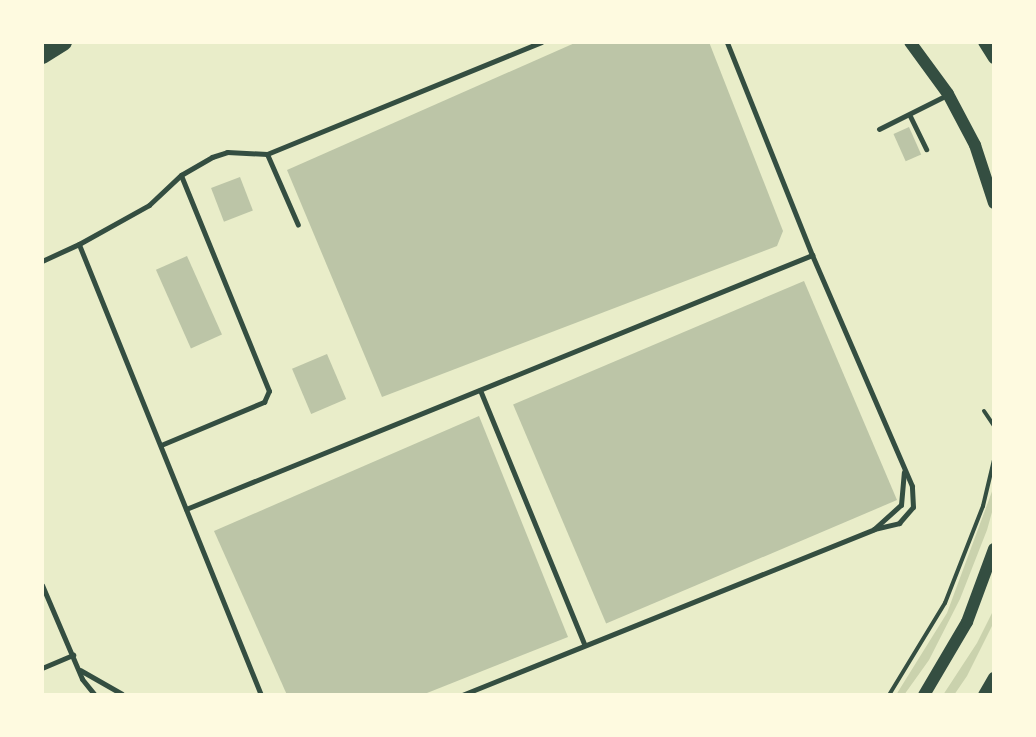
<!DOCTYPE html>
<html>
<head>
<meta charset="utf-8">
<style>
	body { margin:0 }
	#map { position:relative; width:1036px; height:737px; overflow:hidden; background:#e9edc9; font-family:Commissioner,sans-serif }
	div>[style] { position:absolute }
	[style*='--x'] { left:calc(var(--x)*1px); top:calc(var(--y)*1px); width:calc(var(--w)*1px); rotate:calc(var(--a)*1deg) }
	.green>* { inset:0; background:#cad2ad }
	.building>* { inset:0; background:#bcc5a7; transform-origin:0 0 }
	.path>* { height:4px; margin:-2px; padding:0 2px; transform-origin:2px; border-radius:2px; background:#344e41 }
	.service>* { height:5px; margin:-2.5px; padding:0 2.5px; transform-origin:2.5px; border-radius:2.5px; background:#344e41 }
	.tertiary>* { height:12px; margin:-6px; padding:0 6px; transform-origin:6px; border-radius:6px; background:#344e41 }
	.motorway>* { height:18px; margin:-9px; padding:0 9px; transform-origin:9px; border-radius:9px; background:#344e41 }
	span { translate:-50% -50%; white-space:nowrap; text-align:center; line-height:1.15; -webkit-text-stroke:7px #fefae0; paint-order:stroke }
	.frame { position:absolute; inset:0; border:44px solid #fefae0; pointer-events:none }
</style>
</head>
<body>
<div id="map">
	<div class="green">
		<div style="clip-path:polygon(994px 486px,994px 505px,987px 530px,960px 599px,929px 660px,904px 695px,896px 695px,947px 613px)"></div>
		<div style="clip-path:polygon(994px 609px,994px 622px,967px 676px,954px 695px,943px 695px,977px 643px)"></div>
	</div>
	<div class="building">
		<div style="clip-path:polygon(577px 42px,709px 42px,783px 231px,777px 246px,382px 397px,287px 170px)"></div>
		<div style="left:909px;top:127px;width:30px;height:17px;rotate:66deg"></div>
		<div style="left:240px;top:177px;width:36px;height:31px;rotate:69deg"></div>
		<div style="left:187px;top:256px;width:86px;height:34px;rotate:66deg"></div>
		<div style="left:804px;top:281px;width:238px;height:316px;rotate:67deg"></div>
		<div style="left:327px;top:354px;width:49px;height:38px;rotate:67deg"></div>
		<div style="clip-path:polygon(479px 416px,568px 637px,422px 695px,287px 695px,214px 531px)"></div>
	</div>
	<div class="path">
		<div style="--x:984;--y:411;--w:18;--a:56"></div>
		<div style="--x:889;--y:695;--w:108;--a:-58.7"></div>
		<div style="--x:945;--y:603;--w:104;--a:-68.6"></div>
		<div style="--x:983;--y:506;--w:47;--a:-76.6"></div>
	</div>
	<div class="service">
		<div style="--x:910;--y:116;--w:37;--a:64"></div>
		<div style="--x:879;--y:129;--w:76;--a:-26.6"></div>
		<div style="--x:267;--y:154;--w:77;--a:66.4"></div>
		<div style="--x:42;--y:261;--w:41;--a:-24.7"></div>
		<div style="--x:480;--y:390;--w:274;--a:67.7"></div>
		<div style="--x:161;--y:445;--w:112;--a:-22.7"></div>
		<div style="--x:264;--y:402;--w:12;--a:-66"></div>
		<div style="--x:269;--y:391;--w:233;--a:-112.2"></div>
		<div style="--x:186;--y:509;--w:676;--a:-22.08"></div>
		<div style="--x:874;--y:529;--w:36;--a:-42"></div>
		<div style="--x:901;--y:505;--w:33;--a:-85"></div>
		<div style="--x:42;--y:585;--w:102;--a:66.9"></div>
		<div style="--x:82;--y:679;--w:21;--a:51"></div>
		<div style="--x:42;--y:668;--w:34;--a:-23"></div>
		<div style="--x:80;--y:670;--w:48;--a:29.7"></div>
		<div style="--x:121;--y:695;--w:18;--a:0"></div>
		<div style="--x:261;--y:695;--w:486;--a:-112"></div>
		<div style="--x:79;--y:244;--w:80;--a:-29.1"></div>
		<div style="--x:149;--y:205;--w:44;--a:-43.2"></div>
		<div style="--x:181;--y:175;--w:36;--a:-30"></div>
		<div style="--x:212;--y:157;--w:16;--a:-18"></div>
		<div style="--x:227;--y:152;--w:40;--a:2.9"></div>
		<div style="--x:267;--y:154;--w:296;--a:-22.2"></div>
		<div style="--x:462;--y:695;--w:444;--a:-21.9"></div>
		<div style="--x:874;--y:529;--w:26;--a:-13"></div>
		<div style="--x:899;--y:523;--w:21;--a:-49"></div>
		<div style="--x:913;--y:507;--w:21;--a:-93"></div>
		<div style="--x:912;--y:486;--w:252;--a:-113.4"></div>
		<div style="--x:812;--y:255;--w:229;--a:-111.8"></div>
	</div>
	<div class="tertiary">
		<div style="--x:910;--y:42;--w:64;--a:53.8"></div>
		<div style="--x:948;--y:94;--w:58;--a:62.1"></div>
		<div style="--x:975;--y:145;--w:61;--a:71.9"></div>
		<div style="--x:984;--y:42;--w:19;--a:58"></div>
		<div style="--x:924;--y:695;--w:85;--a:-59.5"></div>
		<div style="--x:967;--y:622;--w:78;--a:-69.7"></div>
		<div style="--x:984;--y:695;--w:20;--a:-60"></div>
	</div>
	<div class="motorway">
		<div style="--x:42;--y:55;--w:25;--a:-32"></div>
	</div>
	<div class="frame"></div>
</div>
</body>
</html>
